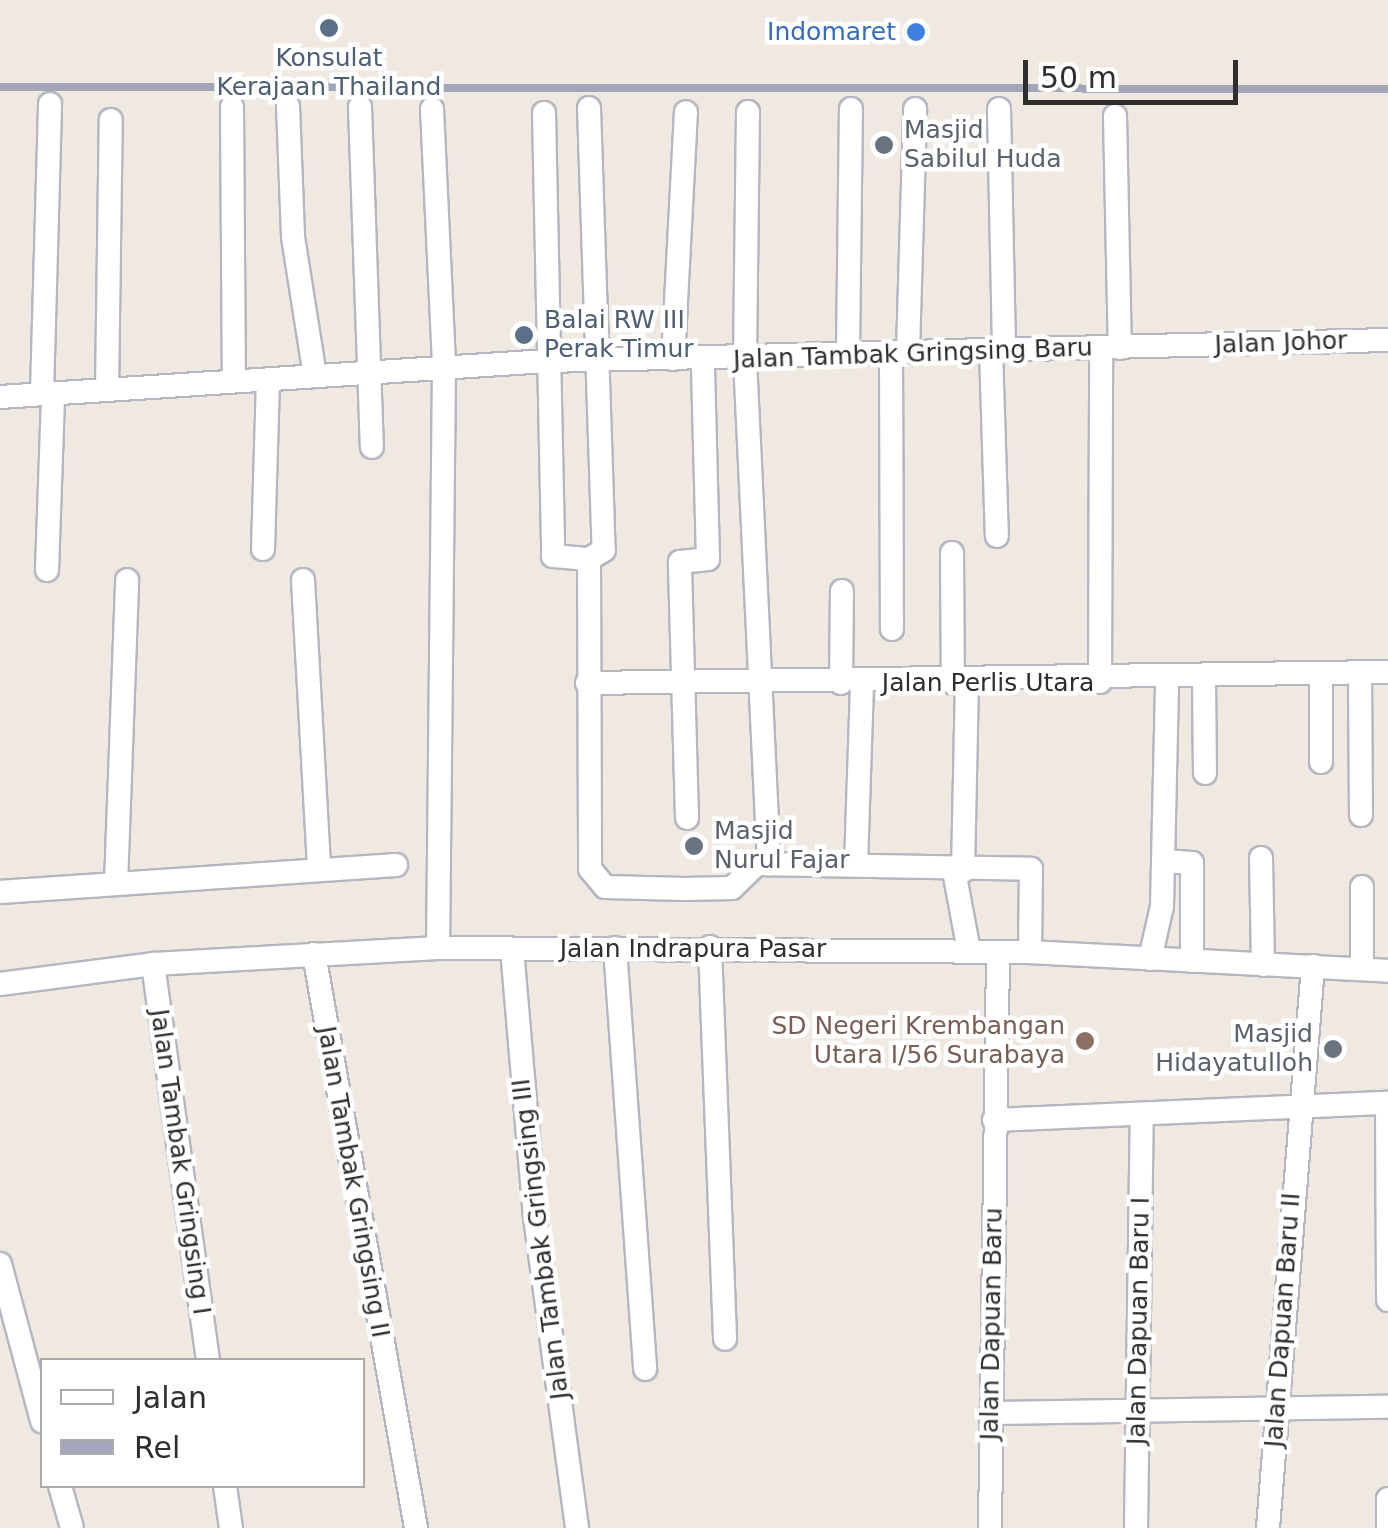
<!DOCTYPE html>
<html>
<head>
<meta charset="utf-8">
<style>
	body { margin:0 }
	#map { position:relative; width:1388px; height:1528px; overflow:hidden; background:#efe9e1; font-family:"DejaVu Sans",sans-serif }
	div>[style] { position:absolute }
	[style*='--x'] { left:calc(var(--x)*1px); top:calc(var(--y)*1px); width:calc(var(--w)*1px); rotate:calc(var(--a)*1deg) }
	.roads { filter:drop-shadow(2px 0 #b4b7c1) drop-shadow(-2px 0 #b4b7c1) drop-shadow(0 2px #b4b7c1) drop-shadow(0 -2px #b4b7c1) }
	.street>* { height:22px; margin:-11px; padding:0 11px; transform-origin:11px; border-radius:11px; background:#fff }
	.rail>* { height:8px; margin:-4px; padding:0 4px; transform-origin:4px; border-radius:4px; background:#a3a6b8 }
	.dots>* { width:28px; height:28px; translate:-50% -50%; box-sizing:border-box; border:5px solid #fff; border-radius:50% }
	span { translate:-50% -50%; white-space:nowrap; text-align:center; line-height:1.15; -webkit-text-stroke:9px #fff; paint-order:stroke }
	.shop-label { font-size:25px; color:#366cbe }
	.right { translate:-100% -50%; text-align:right }
	.service-label { font-size:25px; color:#4e5e75 }
	.left { translate:0 -50%; text-align:left }
	.worship-label { font-size:25px; color:#5b616d }
	.street-label { font-size:25px; color:#2e2e2e }
	.education-label { font-size:25px; color:#785e54 }
	.legend { position:absolute; left:40px; top:1358px; width:325px; height:130px; box-sizing:border-box; background:#fff; border:2px solid #ababab; margin:0; padding:12px 18px; list-style:none; font-size:30px; color:#2e2e2e }
	.legend li { display:flex; align-items:center; gap:20px; height:50px }
	.legend b { width:50px; border:2px solid #ababab }
	.scale { position:absolute; left:1023px; top:60px; width:215px; height:45px; box-sizing:border-box; border:5px solid #2e2e2e; border-top:0; padding-left:12px; font-size:30px; line-height:35px; white-space:nowrap; color:#2e2e2e; -webkit-text-stroke:8px #fff; paint-order:stroke }
</style>
</head>
<body>
<div id="map">
	<div class="roads">
		<div class="street">
			<div style="--x:288;--y:106;--w:131;--a:87.8"></div>
			<div style="--x:293;--y:237;--w:141;--a:81"></div>
			<div style="--x:232;--y:107;--w:271;--a:89.6"></div>
			<div style="--x:360;--y:107;--w:340;--a:88"></div>
			<div style="--x:589;--y:108;--w:442;--a:88.1"></div>
			<div style="--x:604;--y:550;--w:17;--a:149"></div>
			<div style="--x:589;--y:559;--w:310;--a:89.8"></div>
			<div style="--x:590;--y:869;--w:23;--a:50"></div>
			<div style="--x:605;--y:887;--w:80;--a:1.4"></div>
			<div style="--x:685;--y:889;--w:47;--a:-1.2"></div>
			<div style="--x:732;--y:888;--w:35;--a:-44"></div>
			<div style="--x:757;--y:864;--w:274;--a:1"></div>
			<div style="--x:1031;--y:869;--w:83;--a:90.7"></div>
			<div style="--x:432;--y:109;--w:259;--a:87.3"></div>
			<div style="--x:444;--y:368;--w:580;--a:90.59"></div>
			<div style="--x:999;--y:109;--w:241;--a:88.8"></div>
			<div style="--x:748;--y:112;--w:247;--a:90.7"></div>
			<div style="--x:745;--y:359;--w:506;--a:87.28"></div>
			<div style="--x:544;--y:113;--w:443;--a:88.8"></div>
			<div style="--x:553;--y:556;--w:36;--a:5"></div>
			<div style="--x:1115;--y:116;--w:232;--a:88.8"></div>
			<div style="--x:991;--y:350;--w:186;--a:88.2"></div>
			<div style="--x:848;--y:351;--w:242;--a:-89.3"></div>
			<div style="--x:908;--y:351;--w:242;--a:-88.3"></div>
			<div style="--x:891;--y:352;--w:277;--a:89.8"></div>
			<div style="--x:673;--y:359;--w:247;--a:-87"></div>
			<div style="--x:107;--y:390;--w:270;--a:-89.2"></div>
			<div style="--x:42;--y:393;--w:289;--a:-88.4"></div>
			<div style="--x:0;--y:397;--w:548;--a:-3.77"></div>
			<div style="--x:547;--y:361;--w:841;--a:-1.43"></div>
			<div style="--x:263;--y:549;--w:169;--a:-88.3"></div>
			<div style="--x:952;--y:553;--w:130;--a:89.6"></div>
			<div style="--x:47;--y:570;--w:176;--a:-88"></div>
			<div style="--x:303;--y:580;--w:288;--a:86.8"></div>
			<div style="--x:1360;--y:673;--w:142;--a:89.6"></div>
			<div style="--x:1204;--y:680;--w:93;--a:89.4"></div>
			<div style="--x:1100;--y:682;--w:334;--a:-89.8"></div>
			<div style="--x:587;--y:683;--w:801;--a:-0.79"></div>
			<div style="--x:841;--y:683;--w:92;--a:-89.4"></div>
			<div style="--x:1321;--y:762;--w:89;--a:-90"></div>
			<div style="--x:687;--y:818;--w:256;--a:-91.6"></div>
			<div style="--x:680;--y:562;--w:28;--a:-6"></div>
			<div style="--x:708;--y:559;--w:197;--a:-91.5"></div>
			<div style="--x:1261;--y:858;--w:107;--a:88.9"></div>
			<div style="--x:1164;--y:861;--w:28;--a:4"></div>
			<div style="--x:1192;--y:863;--w:98;--a:90"></div>
			<div style="--x:856;--y:865;--w:182;--a:-88.1"></div>
			<div style="--x:954;--y:871;--w:81;--a:79.4"></div>
			<div style="--x:963;--y:871;--w:188;--a:-88.8"></div>
			<div style="--x:116;--y:884;--w:304;--a:-87.9"></div>
			<div style="--x:1362;--y:887;--w:81;--a:90"></div>
			<div style="--x:0;--y:892;--w:397;--a:-3.9"></div>
			<div style="--x:710;--y:947;--w:392;--a:87.8"></div>
			<div style="--x:615;--y:948;--w:422;--a:85.9"></div>
			<div style="--x:512;--y:949;--w:269;--a:85.1"></div>
			<div style="--x:535;--y:1217;--w:314;--a:82.3"></div>
			<div style="--x:314;--y:954;--w:583;--a:79.92"></div>
			<div style="--x:1150;--y:959;--w:54;--a:-77.2"></div>
			<div style="--x:1162;--y:906;--w:224;--a:-88.7"></div>
			<div style="--x:153;--y:964;--w:400;--a:82.1"></div>
			<div style="--x:0;--y:984;--w:154;--a:-7.4"></div>
			<div style="--x:153;--y:964;--w:285;--a:-3.2"></div>
			<div style="--x:438;--y:948;--w:592;--a:0.39"></div>
			<div style="--x:1030;--y:952;--w:359;--a:3"></div>
			<div style="--x:1387;--y:1103;--w:197;--a:89.7"></div>
			<div style="--x:994;--y:1120;--w:394;--a:-2.5"></div>
			<div style="--x:0;--y:1264;--w:163;--a:75"></div>
			<div style="--x:991;--y:1413;--w:397;--a:-0.9"></div>
			<div style="--x:60;--y:1486;--w:44;--a:74.1"></div>
			<div style="--x:225;--y:1486;--w:42;--a:81.9"></div>
			<div style="--x:990;--y:1528;--w:576;--a:-89.2"></div>
			<div style="--x:1136;--y:1528;--w:413;--a:-89.2"></div>
			<div style="--x:1268;--y:1528;--w:564;--a:-85.42"></div>
			<div style="--x:1388;--y:1528;--w:29;--a:-90"></div>
		</div>
	</div>
	<div class="rail">
		<div style="--x:0;--y:87;--w:1388;--a:0.08"></div>
	</div>
	<div class="dots">
		<div style="left:329px;top:28px;background:#5c6f8a"></div>
		<div style="left:916px;top:32px;background:#3f7fe0"></div>
		<div style="left:884px;top:145px;background:#6b7280"></div>
		<div style="left:524px;top:335px;background:#5c6f8a"></div>
		<div style="left:694px;top:846px;background:#6b7280"></div>
		<div style="left:1085px;top:1041px;background:#8d6e63"></div>
		<div style="left:1333px;top:1049px;background:#6b7280"></div>
	</div>
	<div class="shop-label">
		<span class="right" style="left:896px;top:32px">Indomaret</span>
	</div>
	<div class="service-label">
		<span style="left:329px;top:73px">Konsulat<br>Kerajaan Thailand</span>
		<span class="left" style="left:544px;top:335px">Balai RW III<br>Perak Timur</span>
	</div>
	<div class="worship-label">
		<span class="left" style="left:904px;top:145px">Masjid<br>Sabilul Huda</span>
		<span class="left" style="left:714px;top:846px">Masjid<br>Nurul Fajar</span>
		<span class="right" style="left:1313px;top:1049px">Masjid<br>Hidayatulloh</span>
	</div>
	<div class="street-label">
		<span style="left:1281px;top:343px;rotate:-2deg">Jalan Johor</span>
		<span style="left:913px;top:354px;rotate:-2deg">Jalan Tambak Gringsing Baru</span>
		<span style="left:988px;top:683px">Jalan Perlis Utara</span>
		<span style="left:693px;top:949px">Jalan Indrapura Pasar</span>
		<span style="left:180px;top:1162px;rotate:82deg">Jalan Tambak Gringsing I</span>
		<span style="left:353px;top:1182px;rotate:80deg">Jalan Tambak Gringsing II</span>
		<span style="left:541px;top:1239px;rotate:-97deg">Jalan Tambak Gringsing III</span>
		<span style="left:1283px;top:1320px;rotate:-86deg">Jalan Dapuan Baru II</span>
		<span style="left:1139px;top:1321px;rotate:-89deg">Jalan Dapuan Baru I</span>
		<span style="left:992px;top:1324px;rotate:-89deg">Jalan Dapuan Baru</span>
	</div>
	<div class="education-label">
		<span class="right" style="left:1065px;top:1041px">SD Negeri Krembangan<br>Utara I/56 Surabaya</span>
	</div>
	<ul class="legend">
	<li><b style="height:12px;background:#fff"></b>Jalan</li>
	<li><b style="height:12px;background:#a3a6b8"></b>Rel</li>
	</ul>
	<div class="scale">50 m</div>
</div>
</body>
</html>
